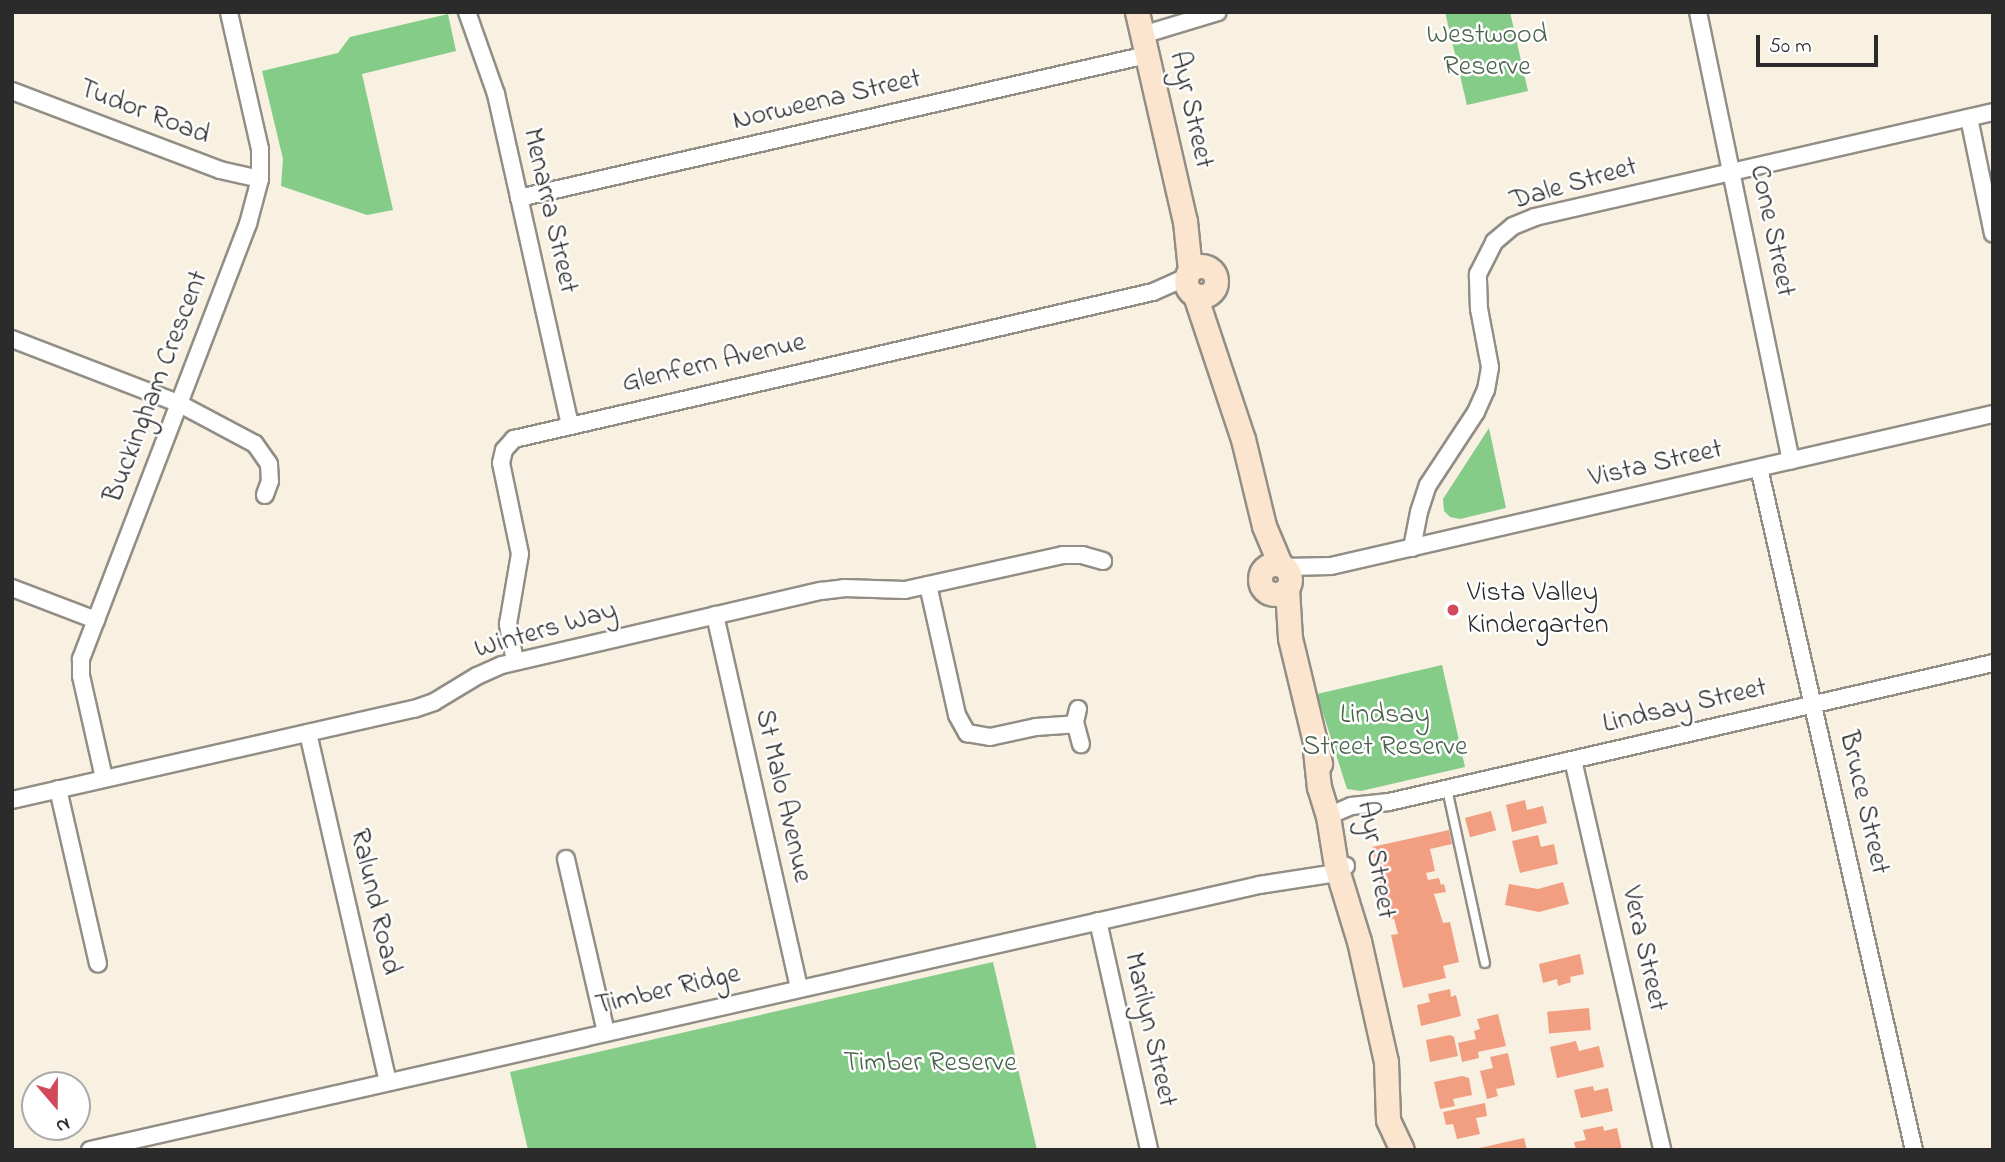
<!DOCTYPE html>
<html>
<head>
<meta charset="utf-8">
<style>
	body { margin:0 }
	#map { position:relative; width:2005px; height:1162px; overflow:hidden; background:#f8f0e1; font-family:"Indie Flower",sans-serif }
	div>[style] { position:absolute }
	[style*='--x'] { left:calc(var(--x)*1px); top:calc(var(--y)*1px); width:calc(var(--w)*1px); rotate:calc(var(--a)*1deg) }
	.green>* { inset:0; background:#84cc88 }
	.building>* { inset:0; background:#f29e81; transform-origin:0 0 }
	.roads { filter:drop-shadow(2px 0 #928e86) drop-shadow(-2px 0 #928e86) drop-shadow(0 2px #928e86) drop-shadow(0 -2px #928e86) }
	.lane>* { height:8px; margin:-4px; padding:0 4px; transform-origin:4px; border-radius:4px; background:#fff }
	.street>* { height:16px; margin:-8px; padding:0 8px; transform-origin:8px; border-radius:8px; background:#fff }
	.secondary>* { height:23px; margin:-11.5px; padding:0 11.5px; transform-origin:11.5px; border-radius:11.5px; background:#fce5cf }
	.secondary>.ring { margin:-11.5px; padding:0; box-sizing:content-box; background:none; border:23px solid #fce5cf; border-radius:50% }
	.dots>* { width:19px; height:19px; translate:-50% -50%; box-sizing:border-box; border:4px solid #fff; border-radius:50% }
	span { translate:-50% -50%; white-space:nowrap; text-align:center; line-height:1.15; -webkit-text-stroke:5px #fff; paint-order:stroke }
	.park-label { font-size:28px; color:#4a634c }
	.street-label { font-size:28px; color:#2b2b2b }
	.poi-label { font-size:28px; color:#2b2b2b }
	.left { translate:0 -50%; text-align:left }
	.frame { position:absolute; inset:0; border:14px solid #2b2b2b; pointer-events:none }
	.north { position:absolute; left:21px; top:1071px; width:70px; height:70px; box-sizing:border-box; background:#fff; border:2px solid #aaa; border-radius:50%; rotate:160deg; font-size:19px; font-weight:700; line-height:28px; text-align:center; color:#2b2b2b }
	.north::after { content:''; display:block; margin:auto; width:24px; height:32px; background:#d1495b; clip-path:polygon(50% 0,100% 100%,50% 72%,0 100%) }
	.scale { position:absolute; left:1756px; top:35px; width:122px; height:32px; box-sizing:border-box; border:4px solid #2b2b2b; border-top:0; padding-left:9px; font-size:21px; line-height:24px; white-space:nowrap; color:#2b2b2b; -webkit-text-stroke:5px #fff; paint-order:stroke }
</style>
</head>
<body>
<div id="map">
	<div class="green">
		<div style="clip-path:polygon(1445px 12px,1510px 12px,1528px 91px,1467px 105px)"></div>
		<div style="clip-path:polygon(448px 14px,456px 51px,362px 74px,393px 210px,367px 215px,281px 186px,283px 159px,262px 71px,338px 53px,350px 37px)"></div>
		<div style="clip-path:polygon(1489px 428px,1506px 508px,1460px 519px,1450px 517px,1444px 511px,1443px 499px)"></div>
		<div style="clip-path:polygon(1442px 665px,1465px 767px,1361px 791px,1347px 789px,1317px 694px)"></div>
		<div style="clip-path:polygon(993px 962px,1037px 1150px,528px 1150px,510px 1072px)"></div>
	</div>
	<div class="building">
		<div style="clip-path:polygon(1525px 800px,1527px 810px,1543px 806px,1547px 823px,1512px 832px,1506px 805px)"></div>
		<div style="left:1491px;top:811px;width:20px;height:27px;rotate:75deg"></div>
		<div style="clip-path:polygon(1449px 830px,1452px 844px,1430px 849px,1435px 871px,1426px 873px,1428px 880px,1439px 878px,1441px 885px,1444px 884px,1446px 892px,1434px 894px,1443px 923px,1450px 922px,1459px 962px,1443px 966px,1446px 978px,1403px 988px,1391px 935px,1398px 934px,1394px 919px,1388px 920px,1372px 847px)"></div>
		<div style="clip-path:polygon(1538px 835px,1541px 847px,1554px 844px,1558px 864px,1520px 873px,1512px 841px)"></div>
		<div style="clip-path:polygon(1563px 882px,1569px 904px,1539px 912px,1505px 905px,1509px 884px,1538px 889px)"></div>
		<div style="clip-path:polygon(1580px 954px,1584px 974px,1570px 977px,1571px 982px,1558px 986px,1557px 979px,1543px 983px,1539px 964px)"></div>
		<div style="clip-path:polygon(1450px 989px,1451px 997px,1456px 995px,1461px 1016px,1421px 1026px,1417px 1005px,1430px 1002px,1428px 994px)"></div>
		<div style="left:1589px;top:1008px;width:22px;height:42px;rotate:85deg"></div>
		<div style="clip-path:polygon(1498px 1014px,1506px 1046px,1478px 1052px,1479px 1058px,1462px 1062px,1458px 1043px,1476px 1039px,1474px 1031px,1480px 1029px,1477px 1019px)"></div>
		<div style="clip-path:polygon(1450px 1035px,1454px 1037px,1458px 1056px,1430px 1062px,1426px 1040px)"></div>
		<div style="clip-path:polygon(1576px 1041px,1579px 1051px,1599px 1046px,1604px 1067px,1557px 1078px,1550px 1047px)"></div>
		<div style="clip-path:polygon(1508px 1053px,1515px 1085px,1496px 1089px,1498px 1096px,1487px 1099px,1480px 1071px,1493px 1068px,1490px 1057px)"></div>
		<div style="clip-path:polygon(1462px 1076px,1469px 1078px,1472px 1095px,1453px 1099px,1455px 1106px,1440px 1109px,1434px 1082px)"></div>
		<div style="clip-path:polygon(1593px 1086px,1594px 1091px,1608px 1088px,1613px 1111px,1581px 1118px,1574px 1090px)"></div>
		<div style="clip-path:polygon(1485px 1103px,1487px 1116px,1476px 1118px,1480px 1134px,1457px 1139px,1453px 1124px,1446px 1125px,1443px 1112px)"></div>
		<div style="clip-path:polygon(1603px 1126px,1604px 1131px,1617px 1128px,1622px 1150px,1576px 1150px,1574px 1142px,1586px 1140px,1583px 1130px)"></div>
		<div style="clip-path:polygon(1524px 1138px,1527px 1150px,1476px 1150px,1475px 1149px)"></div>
	</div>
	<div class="roads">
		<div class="lane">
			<div style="--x:1447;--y:789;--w:178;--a:77.7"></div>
		</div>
		<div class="street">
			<div style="--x:467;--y:12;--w:87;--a:70.5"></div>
			<div style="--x:496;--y:94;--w:338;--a:77.4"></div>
			<div style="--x:1698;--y:12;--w:458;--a:78.3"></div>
			<div style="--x:1142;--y:35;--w:79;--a:-16.8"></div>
			<div style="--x:12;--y:91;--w:222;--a:20.8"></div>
			<div style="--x:220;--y:170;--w:41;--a:12.7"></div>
			<div style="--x:1969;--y:118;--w:118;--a:78.3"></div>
			<div style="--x:519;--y:198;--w:644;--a:-12.83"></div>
			<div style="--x:12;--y:339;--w:178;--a:21.1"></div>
			<div style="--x:178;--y:403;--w:87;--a:28"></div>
			<div style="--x:255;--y:444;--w:24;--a:55"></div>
			<div style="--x:269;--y:464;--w:17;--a:87"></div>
			<div style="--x:270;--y:481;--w:15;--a:110"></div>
			<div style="--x:1759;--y:468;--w:699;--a:77.2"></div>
			<div style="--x:1412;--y:548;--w:37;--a:-79"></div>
			<div style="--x:1419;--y:512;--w:28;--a:-72"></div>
			<div style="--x:1428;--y:485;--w:87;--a:-56.7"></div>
			<div style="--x:1476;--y:412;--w:24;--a:-66"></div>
			<div style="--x:1486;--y:390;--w:23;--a:-80"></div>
			<div style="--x:1490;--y:367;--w:59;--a:-100.7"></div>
			<div style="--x:1479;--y:309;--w:35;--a:-92"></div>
			<div style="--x:1478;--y:274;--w:36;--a:-63"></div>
			<div style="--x:1494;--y:242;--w:25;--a:-40"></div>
			<div style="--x:1513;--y:226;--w:24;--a:-22"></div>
			<div style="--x:1535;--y:217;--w:470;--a:-12.9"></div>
			<div style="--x:1285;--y:567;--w:46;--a:-1.2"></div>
			<div style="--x:1331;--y:566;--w:679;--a:-12.93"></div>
			<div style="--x:928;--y:585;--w:133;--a:77.4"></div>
			<div style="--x:957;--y:715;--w:21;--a:61"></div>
			<div style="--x:967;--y:733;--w:23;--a:10"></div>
			<div style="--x:990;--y:737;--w:47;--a:-12.3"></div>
			<div style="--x:1036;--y:727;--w:39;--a:-4"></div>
			<div style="--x:12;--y:588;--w:90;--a:20.9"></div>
			<div style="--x:715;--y:615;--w:382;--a:77.3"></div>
			<div style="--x:515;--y:661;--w:38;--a:-101"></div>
			<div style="--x:508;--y:624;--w:71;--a:-80.3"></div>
			<div style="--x:520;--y:554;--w:93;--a:-101.8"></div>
			<div style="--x:501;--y:463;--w:13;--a:-77"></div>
			<div style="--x:504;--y:450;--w:15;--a:-48"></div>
			<div style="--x:514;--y:439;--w:656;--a:-12.96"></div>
			<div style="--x:1153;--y:292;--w:36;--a:-24"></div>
			<div style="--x:1078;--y:709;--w:13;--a:103"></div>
			<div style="--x:1075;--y:722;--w:23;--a:75"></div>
			<div style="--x:308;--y:733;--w:358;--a:77.1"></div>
			<div style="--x:1573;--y:760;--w:400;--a:77.1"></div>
			<div style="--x:104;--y:778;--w:105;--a:-102.7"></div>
			<div style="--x:81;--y:676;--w:17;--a:-90"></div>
			<div style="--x:81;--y:659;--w:466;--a:-69"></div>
			<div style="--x:248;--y:224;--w:47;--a:-75.1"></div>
			<div style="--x:260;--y:179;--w:30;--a:-90"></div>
			<div style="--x:260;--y:149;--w:140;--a:-102.8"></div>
			<div style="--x:58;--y:789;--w:179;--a:77.1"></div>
			<div style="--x:12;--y:800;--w:412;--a:-12.8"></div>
			<div style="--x:414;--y:709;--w:21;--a:-19"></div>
			<div style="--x:434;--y:702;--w:50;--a:-31.2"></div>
			<div style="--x:477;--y:676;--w:27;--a:-24"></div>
			<div style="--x:502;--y:665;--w:327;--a:-13.1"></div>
			<div style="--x:821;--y:591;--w:23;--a:-7"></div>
			<div style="--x:844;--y:588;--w:61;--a:1.9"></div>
			<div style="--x:905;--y:590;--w:162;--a:-12.5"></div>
			<div style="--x:1063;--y:555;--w:19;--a:0"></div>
			<div style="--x:1082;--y:555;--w:22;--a:16"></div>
			<div style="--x:1328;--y:816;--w:25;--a:-23"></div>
			<div style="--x:1351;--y:806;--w:38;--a:-6"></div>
			<div style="--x:1389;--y:802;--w:620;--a:-12.96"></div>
			<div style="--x:566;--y:859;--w:178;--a:77"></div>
			<div style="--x:1098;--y:921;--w:235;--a:77.4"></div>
			<div style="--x:90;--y:1150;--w:1199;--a:-12.77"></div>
			<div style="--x:1259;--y:885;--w:72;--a:-8.8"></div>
			<div style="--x:1330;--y:874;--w:18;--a:-27"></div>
		</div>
		<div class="secondary">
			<div style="--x:1137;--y:12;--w:214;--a:77.1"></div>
			<div style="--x:1185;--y:221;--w:49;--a:84.2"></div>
			<div class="ring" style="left:1186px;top:266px;width:7px;height:7px"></div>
			<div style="--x:1195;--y:295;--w:152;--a:71.6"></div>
			<div style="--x:1243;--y:439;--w:89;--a:76.4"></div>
			<div style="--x:1264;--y:526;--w:41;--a:67.2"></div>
			<div class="ring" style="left:1260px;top:564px;width:7px;height:7px"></div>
			<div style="--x:1287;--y:589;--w:49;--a:86.5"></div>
			<div style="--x:1290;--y:638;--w:129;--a:76.5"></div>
			<div style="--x:1315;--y:750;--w:37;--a:84"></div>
			<div style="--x:1319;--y:787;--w:30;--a:73"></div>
			<div style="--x:1328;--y:816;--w:51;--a:80.9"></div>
			<div style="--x:1336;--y:866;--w:78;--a:73"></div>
			<div style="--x:1359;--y:941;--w:124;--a:77.4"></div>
			<div style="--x:1386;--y:1062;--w:58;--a:88"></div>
			<div style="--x:1388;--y:1120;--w:33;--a:65"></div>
		</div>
	</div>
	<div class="dots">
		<div style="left:1453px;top:610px;background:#d1495b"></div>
	</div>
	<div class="park-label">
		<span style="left:1487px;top:52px">Westwood<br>Reserve</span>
		<span style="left:1385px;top:732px">Lindsay<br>Street Reserve</span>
		<span style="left:930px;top:1064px">Timber Reserve</span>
	</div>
	<div class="street-label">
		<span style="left:827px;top:101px;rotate:-13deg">Norweena Street</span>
		<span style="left:1190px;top:110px;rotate:77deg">Ayr Street</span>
		<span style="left:144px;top:113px;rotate:21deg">Tudor Road</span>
		<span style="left:1574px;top:185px;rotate:-16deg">Dale Street</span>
		<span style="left:549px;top:211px;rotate:77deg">Menarra Street</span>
		<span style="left:1771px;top:231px;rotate:78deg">Cone Street</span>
		<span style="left:714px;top:364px;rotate:-13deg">Glenfern Avenue</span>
		<span style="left:157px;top:387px;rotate:-69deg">Buckingham Crescent</span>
		<span style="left:1656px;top:465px;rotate:-13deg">Vista Street</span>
		<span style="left:546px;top:631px;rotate:-16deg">Winters Way</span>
		<span style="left:1685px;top:707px;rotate:-13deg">Lindsay Street</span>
		<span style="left:782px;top:796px;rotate:77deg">St Malo Avenue</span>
		<span style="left:1863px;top:803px;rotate:77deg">Bruce Street</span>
		<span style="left:1375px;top:860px;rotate:80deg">Ayr Street</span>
		<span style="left:374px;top:902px;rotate:77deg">Ralund Road</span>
		<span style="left:1643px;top:949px;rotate:77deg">Vera Street</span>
		<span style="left:668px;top:991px;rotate:-13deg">Timber Ridge</span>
		<span style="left:1149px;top:1030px;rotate:77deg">Marilyn Street</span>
	</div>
	<div class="poi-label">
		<span class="left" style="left:1467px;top:610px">Vista Valley<br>Kindergarten</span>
	</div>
	<div class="frame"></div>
	<div class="north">N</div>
	<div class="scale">50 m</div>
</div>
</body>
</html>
